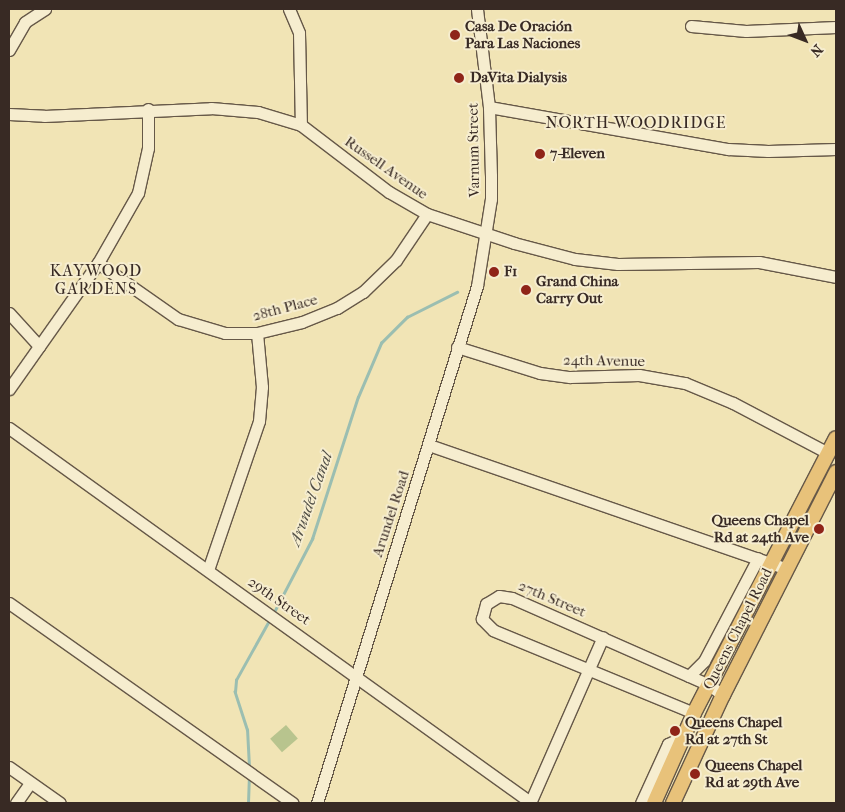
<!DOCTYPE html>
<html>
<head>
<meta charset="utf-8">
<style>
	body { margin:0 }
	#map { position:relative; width:845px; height:812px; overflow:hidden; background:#f1e4b5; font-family:"IM FELL French Canon",serif }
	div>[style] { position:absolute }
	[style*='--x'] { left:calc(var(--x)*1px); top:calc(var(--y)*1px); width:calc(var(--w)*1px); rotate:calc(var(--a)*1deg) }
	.green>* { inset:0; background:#b8c48e; transform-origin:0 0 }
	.stream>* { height:2.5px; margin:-1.25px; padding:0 1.25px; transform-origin:1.25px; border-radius:1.25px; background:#9bbeb1 }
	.roads { filter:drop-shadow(1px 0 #665848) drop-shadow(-1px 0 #665848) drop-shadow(0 1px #665848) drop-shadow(0 -1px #665848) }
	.minor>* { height:11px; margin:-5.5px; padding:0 5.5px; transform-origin:5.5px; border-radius:5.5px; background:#f6edcf }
	.major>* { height:14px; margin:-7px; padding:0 7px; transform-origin:7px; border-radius:7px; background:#e8c27a }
	.dots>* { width:14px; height:14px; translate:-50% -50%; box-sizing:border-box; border:2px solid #f6edcf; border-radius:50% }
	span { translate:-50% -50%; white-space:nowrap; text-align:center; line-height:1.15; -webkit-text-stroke:4px #f6edcf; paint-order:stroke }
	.poi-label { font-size:15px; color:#382a24; font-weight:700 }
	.left { translate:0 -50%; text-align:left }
	.right { translate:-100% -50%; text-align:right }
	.street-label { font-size:15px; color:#382a24 }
	.neighbourhood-label { font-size:16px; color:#382a24; letter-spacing:1px }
	.water-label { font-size:16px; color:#514f47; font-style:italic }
	.frame { position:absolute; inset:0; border:10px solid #382a24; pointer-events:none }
	.north { position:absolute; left:780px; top:15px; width:50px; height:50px; -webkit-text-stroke:4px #f6edcf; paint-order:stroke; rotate:133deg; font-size:14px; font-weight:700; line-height:20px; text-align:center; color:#382a24 }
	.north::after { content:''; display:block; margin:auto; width:18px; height:22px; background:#382a24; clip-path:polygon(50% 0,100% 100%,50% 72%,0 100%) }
</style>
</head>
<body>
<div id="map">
	<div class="green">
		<div style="left:286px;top:725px;width:18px;height:21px;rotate:49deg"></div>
	</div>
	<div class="stream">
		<div style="--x:273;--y:614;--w:85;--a:-62.5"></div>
		<div style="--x:312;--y:539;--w:149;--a:-72.1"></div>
		<div style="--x:358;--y:397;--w:59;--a:-66.9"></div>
		<div style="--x:381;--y:343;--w:37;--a:-45"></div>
		<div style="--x:407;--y:317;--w:56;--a:-26.6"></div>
		<div style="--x:249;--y:767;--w:37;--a:-93"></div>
		<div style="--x:247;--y:730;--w:40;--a:-108"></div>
		<div style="--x:235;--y:692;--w:12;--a:-85"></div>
		<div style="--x:236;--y:680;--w:70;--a:-60.9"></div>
		<div style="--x:248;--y:803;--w:26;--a:-88"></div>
	</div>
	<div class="roads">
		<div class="minor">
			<div style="--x:289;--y:9;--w:26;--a:67"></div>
			<div style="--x:299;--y:33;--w:92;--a:88.8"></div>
			<div style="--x:691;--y:26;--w:55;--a:5.2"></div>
			<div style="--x:746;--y:31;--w:90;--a:-2.5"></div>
			<div style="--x:9;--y:50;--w:32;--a:-60"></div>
			<div style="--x:25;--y:22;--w:24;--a:-33"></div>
			<div style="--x:489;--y:107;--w:243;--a:10"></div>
			<div style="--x:728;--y:149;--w:40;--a:2.9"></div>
			<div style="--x:768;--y:151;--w:68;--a:-1.7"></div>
			<div style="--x:9;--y:114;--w:35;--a:3"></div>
			<div style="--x:44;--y:116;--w:167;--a:-2.7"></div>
			<div style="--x:211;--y:108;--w:47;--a:4.9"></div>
			<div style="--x:258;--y:112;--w:45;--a:16.8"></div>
			<div style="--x:301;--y:125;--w:111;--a:37.3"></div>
			<div style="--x:389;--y:192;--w:44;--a:30.1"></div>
			<div style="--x:427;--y:214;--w:92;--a:18.4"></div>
			<div style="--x:514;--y:243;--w:63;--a:14.7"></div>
			<div style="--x:575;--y:259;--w:43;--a:6.6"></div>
			<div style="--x:618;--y:264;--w:141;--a:-0.8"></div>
			<div style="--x:759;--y:262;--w:78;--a:11"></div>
			<div style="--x:98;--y:263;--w:98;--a:35"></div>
			<div style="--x:178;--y:319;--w:49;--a:16.6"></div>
			<div style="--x:225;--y:333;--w:32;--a:0"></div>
			<div style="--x:257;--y:333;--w:46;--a:-13.7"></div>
			<div style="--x:302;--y:322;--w:38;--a:-22"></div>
			<div style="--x:337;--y:308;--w:31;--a:-32"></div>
			<div style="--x:363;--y:292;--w:46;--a:-44.1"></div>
			<div style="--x:396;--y:260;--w:55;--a:-56"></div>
			<div style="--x:9;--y:313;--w:45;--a:47.7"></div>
			<div style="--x:457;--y:347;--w:87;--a:17.4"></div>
			<div style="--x:540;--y:373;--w:30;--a:8"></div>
			<div style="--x:570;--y:377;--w:69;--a:-1.7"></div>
			<div style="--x:639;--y:375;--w:47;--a:9.9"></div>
			<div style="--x:685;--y:383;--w:52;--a:22.6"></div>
			<div style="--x:733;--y:403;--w:107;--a:27.8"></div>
			<div style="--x:9;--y:389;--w:154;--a:-54.8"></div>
			<div style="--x:98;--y:263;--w:81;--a:-60.3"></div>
			<div style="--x:138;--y:193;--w:46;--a:-77.5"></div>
			<div style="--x:148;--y:148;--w:39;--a:-90"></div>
			<div style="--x:9;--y:428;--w:641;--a:35.67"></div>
			<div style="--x:429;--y:445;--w:379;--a:19.1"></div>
			<div style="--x:208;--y:570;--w:157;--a:-71.1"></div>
			<div style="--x:259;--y:421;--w:34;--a:-85"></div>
			<div style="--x:262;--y:387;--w:54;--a:-95.3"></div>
			<div style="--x:9;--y:603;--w:347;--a:35.2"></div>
			<div style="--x:689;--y:676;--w:21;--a:-45"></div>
			<div style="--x:704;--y:661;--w:116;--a:-62.3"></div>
			<div style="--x:694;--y:713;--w:217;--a:-157.6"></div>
			<div style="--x:493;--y:630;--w:16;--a:-135"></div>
			<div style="--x:482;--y:619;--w:16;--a:-75"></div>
			<div style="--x:486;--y:604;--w:15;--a:-32"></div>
			<div style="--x:499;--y:596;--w:13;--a:9"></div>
			<div style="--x:512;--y:598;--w:215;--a:23.8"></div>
			<div style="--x:709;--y:685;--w:17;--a:36"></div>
			<div style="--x:9;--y:767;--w:62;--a:35.2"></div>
			<div style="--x:16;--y:803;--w:24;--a:-55"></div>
			<div style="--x:317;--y:803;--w:541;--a:-72.8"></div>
			<div style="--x:477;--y:286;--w:88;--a:-80.9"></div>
			<div style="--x:491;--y:199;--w:23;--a:-90"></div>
			<div style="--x:491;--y:176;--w:69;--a:-91.7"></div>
			<div style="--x:489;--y:107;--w:99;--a:-97"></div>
			<div style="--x:530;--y:803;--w:181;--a:-66.3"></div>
			<div style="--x:641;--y:803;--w:65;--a:-65.4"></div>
			<div style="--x:668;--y:744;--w:17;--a:-25"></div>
		</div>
		<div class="major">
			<div style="--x:654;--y:803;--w:98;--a:-66"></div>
			<div style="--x:694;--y:713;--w:309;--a:-62.7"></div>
			<div style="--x:673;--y:803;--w:119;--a:-65.2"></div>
			<div style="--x:723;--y:695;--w:250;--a:-63.1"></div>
		</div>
	</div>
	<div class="dots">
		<div style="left:455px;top:35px;background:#8f2418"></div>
		<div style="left:459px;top:78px;background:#8f2418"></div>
		<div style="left:540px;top:154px;background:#8f2418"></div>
		<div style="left:494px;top:272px;background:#8f2418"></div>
		<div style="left:526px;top:290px;background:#8f2418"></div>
		<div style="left:819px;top:529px;background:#8f2418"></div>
		<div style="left:675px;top:731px;background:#8f2418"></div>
		<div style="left:695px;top:774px;background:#8f2418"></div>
	</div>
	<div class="poi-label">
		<span class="left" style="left:465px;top:35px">Casa De Oración<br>Para Las Naciones</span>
		<span class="left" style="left:470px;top:78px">DaVita Dialysis</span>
		<span class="left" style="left:550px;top:154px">7-Eleven</span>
		<span class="left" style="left:504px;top:272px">F1</span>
		<span class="left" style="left:536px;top:290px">Grand China<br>Carry Out</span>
		<span class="right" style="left:809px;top:529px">Queens Chapel<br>Rd at 24th Ave</span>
		<span class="left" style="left:685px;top:731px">Queens Chapel<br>Rd at 27th St</span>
		<span class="left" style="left:705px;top:774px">Queens Chapel<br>Rd at 29th Ave</span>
	</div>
	<div class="street-label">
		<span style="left:474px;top:150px;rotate:-91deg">Varnum Street</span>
		<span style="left:386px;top:168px;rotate:35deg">Russell Avenue</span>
		<span style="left:285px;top:308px;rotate:-15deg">28th Place</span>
		<span style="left:604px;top:361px;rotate:1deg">24th Avenue</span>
		<span style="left:391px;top:514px;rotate:-72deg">Arundel Road</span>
		<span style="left:552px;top:599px;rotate:23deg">27th Street</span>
		<span style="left:279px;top:601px;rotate:35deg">29th Street</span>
		<span style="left:738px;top:629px;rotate:-63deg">Queens Chapel Road</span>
	</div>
	<div class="neighbourhood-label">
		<span style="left:636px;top:123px">NORTH WOODRIDGE</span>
		<span style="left:96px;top:280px">KAYWOOD<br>GARDENS</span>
	</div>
	<div class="water-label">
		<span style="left:311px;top:499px;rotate:-70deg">Arundel Canal</span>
	</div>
	<div class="frame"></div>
	<div class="north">N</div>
</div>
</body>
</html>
